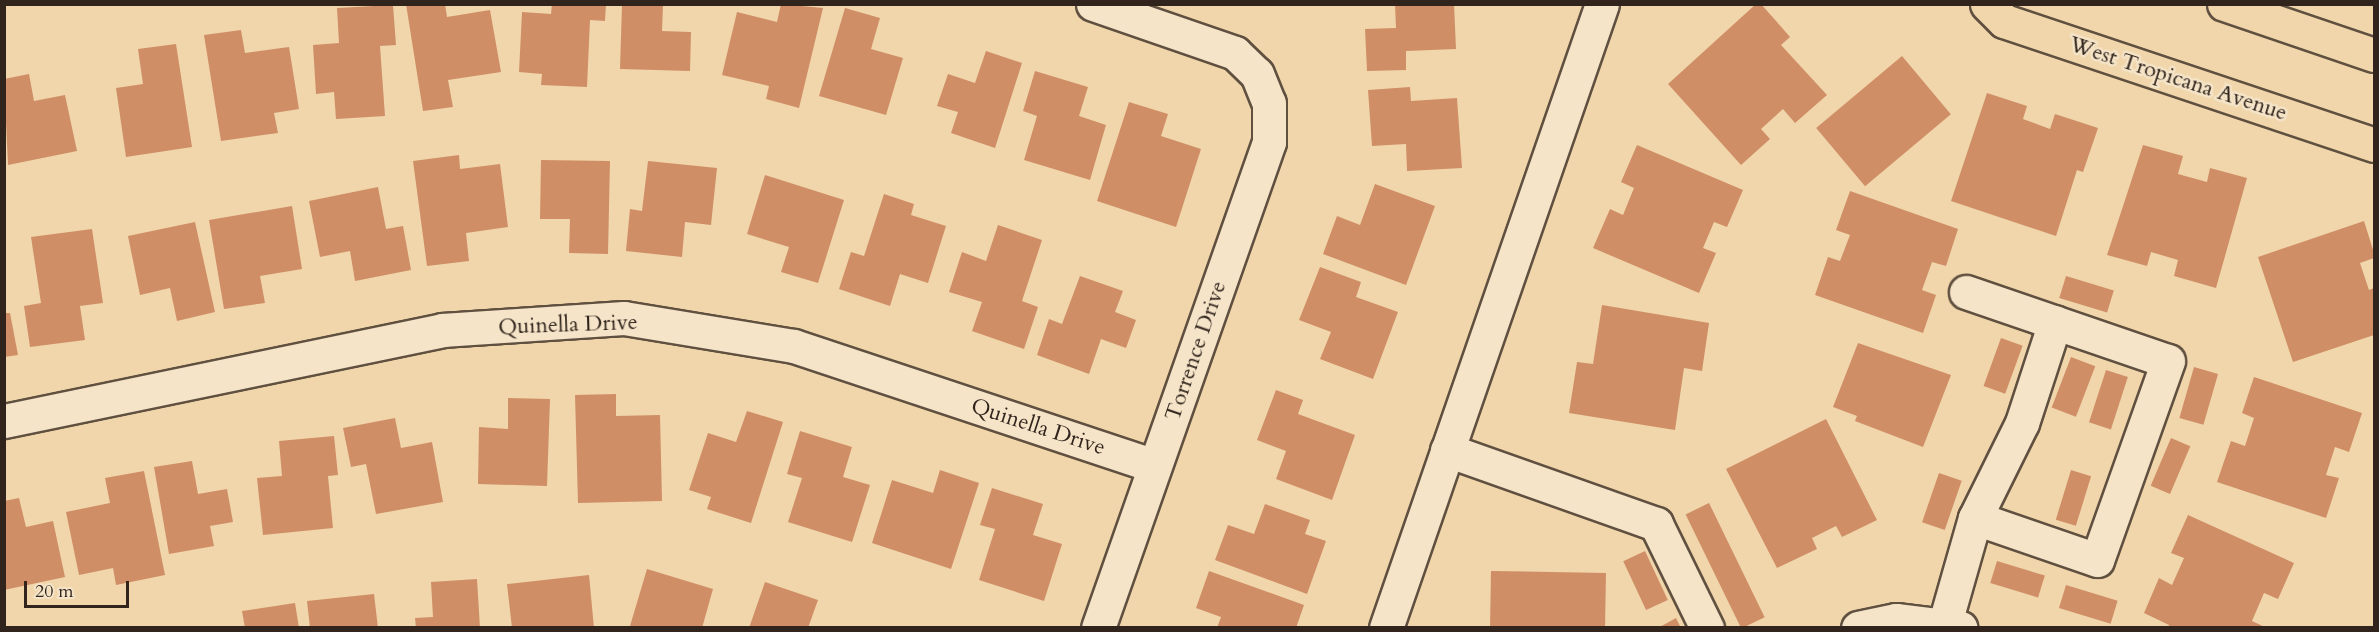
<!DOCTYPE html>
<html>
<head>
<meta charset="utf-8">
<style>
	body { margin:0 }
	#map { position:relative; width:2379px; height:632px; overflow:hidden; background:#f0d6aa; font-family:Cardo,serif }
	div>[style] { position:absolute }
	[style*='--x'] { left:calc(var(--x)*1px); top:calc(var(--y)*1px); width:calc(var(--w)*1px); rotate:calc(var(--a)*1deg) }
	.building>* { inset:0; background:#d08e67; transform-origin:0 0 }
	.roads { filter:drop-shadow(2px 0 #605040) drop-shadow(-2px 0 #605040) drop-shadow(0 2px #605040) drop-shadow(0 -2px #605040) }
	.minor>* { height:33px; margin:-16.5px; padding:0 16.5px; transform-origin:16.5px; border-radius:16.5px; background:#f5e4c8 }
	.primary>* { height:33px; margin:-16.5px; padding:0 16.5px; transform-origin:16.5px; border-radius:16.5px; background:#f0d6aa }
	span { translate:-50% -50%; white-space:nowrap; text-align:center; line-height:1.15; -webkit-text-stroke:5px #f5e4c8; paint-order:stroke }
	.street-label { font-size:22px; color:#30241c }
	.frame { position:absolute; inset:0; border:6px solid #30241c; pointer-events:none }
	.scale { position:absolute; left:24px; top:581px; width:105px; height:27px; box-sizing:border-box; border:3px solid #30241c; border-top:0; padding-left:8px; font-size:18px; line-height:21px; white-space:nowrap; color:#30241c; -webkit-text-stroke:4px #f5e4c8; paint-order:stroke }
</style>
</head>
<body>
<div id="map">
	<div class="building">
		<div style="clip-path:polygon(406px 4px,445px 4px,447px 17px,490px 10px,501px 72px,448px 80px,453px 107px,423px 111px)"></div>
		<div style="clip-path:polygon(552px 4px,606px 4px,605px 21px,590px 20px,587px 87px,541px 85px,542px 74px,519px 72px,522px 12px,551px 14px)"></div>
		<div style="clip-path:polygon(622px 4px,663px 4px,662px 31px,691px 32px,690px 71px,620px 69px)"></div>
		<div style="clip-path:polygon(781px 4px,823px 8px,799px 108px,766px 99px,769px 86px,722px 75px,737px 12px,777px 22px)"></div>
		<div style="clip-path:polygon(1395px 4px,1454px 4px,1456px 49px,1406px 51px,1406px 70px,1367px 71px,1365px 29px,1396px 28px)"></div>
		<div style="clip-path:polygon(1756px 4px,1761px 4px,1790px 37px,1781px 45px,1827px 95px,1795px 123px,1783px 109px,1761px 129px,1770px 139px,1741px 165px,1668px 84px)"></div>
		<div style="clip-path:polygon(393px 5px,396px 45px,380px 46px,385px 116px,336px 119px,334px 92px,316px 94px,313px 45px,339px 43px,337px 8px)"></div>
		<div style="clip-path:polygon(845px 8px,880px 18px,871px 49px,903px 58px,886px 115px,819px 96px)"></div>
		<div style="clip-path:polygon(241px 30px,245px 53px,289px 47px,299px 109px,274px 113px,278px 133px,221px 141px,204px 35px)"></div>
		<div style="clip-path:polygon(176px 44px,192px 147px,126px 157px,116px 88px,143px 84px,138px 49px)"></div>
		<div style="clip-path:polygon(986px 51px,1022px 63px,995px 148px,951px 133px,958px 112px,937px 106px,948px 74px,975px 83px)"></div>
		<div style="left:1902px;top:56px;width:76px;height:112px;rotate:50deg"></div>
		<div style="clip-path:polygon(1035px 71px,1088px 87px,1079px 116px,1106px 125px,1090px 180px,1024px 160px,1037px 116px,1023px 111px)"></div>
		<div style="clip-path:polygon(29px 74px,34px 101px,65px 95px,77px 151px,8px 165px,4px 79px)"></div>
		<div style="clip-path:polygon(1410px 87px,1411px 101px,1457px 98px,1462px 168px,1407px 171px,1406px 144px,1372px 146px,1368px 90px)"></div>
		<div style="clip-path:polygon(1987px 93px,2027px 106px,2023px 119px,2050px 129px,2055px 114px,2098px 128px,2083px 172px,2077px 170px,2056px 236px,1951px 201px)"></div>
		<div style="clip-path:polygon(1129px 102px,1168px 114px,1161px 136px,1201px 149px,1176px 227px,1097px 201px)"></div>
		<div style="clip-path:polygon(1637px 145px,1743px 190px,1727px 227px,1714px 222px,1703px 248px,1716px 253px,1699px 293px,1593px 248px,1610px 209px,1623px 215px,1634px 188px,1621px 182px)"></div>
		<div style="clip-path:polygon(2143px 145px,2183px 156px,2178px 174px,2207px 182px,2210px 168px,2247px 178px,2216px 288px,2174px 276px,2178px 260px,2151px 252px,2147px 266px,2107px 255px)"></div>
		<div style="clip-path:polygon(459px 155px,460px 169px,500px 164px,508px 227px,466px 233px,469px 261px,427px 266px,413px 161px)"></div>
		<div style="clip-path:polygon(541px 160px,610px 161px,608px 254px,569px 253px,570px 219px,540px 219px)"></div>
		<div style="clip-path:polygon(648px 161px,717px 168px,711px 225px,685px 222px,682px 257px,626px 251px,630px 209px,642px 211px)"></div>
		<div style="clip-path:polygon(765px 175px,844px 200px,818px 283px,781px 272px,789px 247px,747px 234px)"></div>
		<div style="clip-path:polygon(1375px 184px,1435px 206px,1406px 285px,1323px 254px,1337px 216px,1360px 225px)"></div>
		<div style="clip-path:polygon(378px 187px,386px 229px,403px 226px,411px 270px,355px 281px,350px 251px,320px 257px,309px 201px)"></div>
		<div style="clip-path:polygon(1850px 191px,1958px 229px,1946px 266px,1932px 262px,1922px 290px,1936px 295px,1923px 333px,1815px 295px,1828px 257px,1840px 261px,1850px 235px,1836px 230px)"></div>
		<div style="clip-path:polygon(884px 194px,914px 204px,911px 215px,946px 226px,928px 283px,900px 274px,890px 306px,839px 289px,851px 252px,864px 256px)"></div>
		<div style="clip-path:polygon(292px 206px,302px 269px,260px 276px,265px 303px,224px 309px,209px 220px)"></div>
		<div style="clip-path:polygon(2364px 221px,2374px 253px,2374px 258px,2360px 263px,2369px 290px,2374px 288px,2374px 335px,2293px 362px,2258px 257px)"></div>
		<div style="clip-path:polygon(195px 222px,215px 312px,177px 321px,170px 288px,140px 295px,128px 236px)"></div>
		<div style="clip-path:polygon(998px 225px,1042px 240px,1022px 301px,1038px 307px,1024px 349px,972px 331px,982px 302px,949px 292px,962px 252px,986px 261px)"></div>
		<div style="clip-path:polygon(92px 229px,103px 303px,80px 306px,85px 340px,30px 347px,24px 306px,41px 303px,31px 237px)"></div>
		<div style="clip-path:polygon(1320px 267px,1361px 282px,1356px 297px,1398px 312px,1373px 379px,1320px 359px,1331px 332px,1299px 320px)"></div>
		<div style="clip-path:polygon(1080px 276px,1123px 291px,1115px 312px,1136px 320px,1126px 348px,1101px 339px,1089px 374px,1037px 355px,1049px 319px,1062px 324px)"></div>
		<div style="left:2066px;top:276px;width:50px;height:23px;rotate:17deg"></div>
		<div style="clip-path:polygon(1602px 305px,1709px 323px,1702px 371px,1684px 368px,1675px 430px,1569px 413px,1577px 362px,1593px 364px)"></div>
		<div style="clip-path:polygon(4px 313px,10px 313px,18px 355px,4px 357px)"></div>
		<div style="left:2001px;top:338px;width:23px;height:51px;rotate:20deg"></div>
		<div style="clip-path:polygon(1858px 343px,1951px 375px,1923px 447px,1855px 421px,1857px 416px,1833px 407px)"></div>
		<div style="left:2071px;top:357px;width:26px;height:54px;rotate:21deg"></div>
		<div style="left:2194px;top:367px;width:25px;height:53px;rotate:16deg"></div>
		<div style="left:2106px;top:370px;width:23px;height:55px;rotate:18deg"></div>
		<div style="clip-path:polygon(2254px 377px,2362px 413px,2349px 452px,2335px 447px,2326px 475px,2339px 478px,2326px 518px,2217px 482px,2231px 441px,2245px 446px,2254px 418px,2242px 413px)"></div>
		<div style="clip-path:polygon(1276px 390px,1303px 400px,1298px 414px,1355px 435px,1332px 500px,1276px 479px,1286px 451px,1257px 440px)"></div>
		<div style="clip-path:polygon(616px 394px,616px 416px,660px 415px,662px 501px,578px 503px,575px 395px)"></div>
		<div style="clip-path:polygon(508px 398px,550px 399px,547px 486px,478px 484px,479px 427px,508px 429px)"></div>
		<div style="clip-path:polygon(747px 411px,783px 422px,751px 523px,707px 509px,711px 497px,689px 490px,708px 433px,736px 442px)"></div>
		<div style="clip-path:polygon(395px 418px,401px 448px,432px 442px,443px 502px,376px 514px,366px 464px,351px 467px,343px 428px)"></div>
		<div style="clip-path:polygon(1826px 419px,1877px 520px,1842px 537px,1836px 526px,1812px 538px,1817px 549px,1777px 568px,1726px 469px)"></div>
		<div style="clip-path:polygon(800px 431px,852px 447px,843px 477px,870px 485px,852px 542px,788px 522px,802px 478px,787px 474px)"></div>
		<div style="clip-path:polygon(334px 436px,338px 475px,328px 476px,333px 528px,263px 535px,257px 478px,282px 476px,279px 441px)"></div>
		<div style="left:2171px;top:438px;width:21px;height:52px;rotate:23deg"></div>
		<div style="clip-path:polygon(192px 461px,198px 494px,227px 489px,233px 522px,210px 526px,214px 546px,169px 554px,154px 467px)"></div>
		<div style="clip-path:polygon(940px 470px,979px 483px,951px 569px,872px 543px,892px 480px,933px 493px)"></div>
		<div style="left:2071px;top:470px;width:21px;height:52px;rotate:17deg"></div>
		<div style="clip-path:polygon(144px 471px,165px 575px,116px 585px,113px 568px,79px 575px,66px 512px,110px 503px,105px 478px)"></div>
		<div style="left:1939px;top:473px;width:24px;height:52px;rotate:19deg"></div>
		<div style="clip-path:polygon(992px 488px,1043px 504px,1033px 535px,1062px 544px,1044px 601px,979px 580px,995px 529px,980px 525px)"></div>
		<div style="clip-path:polygon(19px 498px,26px 527px,53px 521px,65px 577px,4px 590px,4px 501px)"></div>
		<div style="left:1709px;top:503px;width:127px;height:26px;rotate:64deg"></div>
		<div style="clip-path:polygon(1265px 504px,1310px 520px,1305px 534px,1326px 541px,1307px 594px,1215px 560px,1228px 525px,1254px 534px)"></div>
		<div style="clip-path:polygon(2188px 515px,2294px 563px,2278px 599px,2264px 593px,2252px 621px,2267px 628px,2168px 628px,2169px 625px,2144px 613px,2159px 578px,2172px 585px,2184px 558px,2171px 553px)"></div>
		<div style="left:1645px;top:551px;width:54px;height:24px;rotate:65deg"></div>
		<div style="left:1997px;top:561px;width:50px;height:23px;rotate:17deg"></div>
		<div style="clip-path:polygon(647px 569px,713px 589px,702px 628px,630px 626px)"></div>
		<div style="clip-path:polygon(1209px 571px,1304px 605px,1296px 628px,1217px 628px,1221px 617px,1196px 608px)"></div>
		<div style="left:1491px;top:571px;width:115px;height:57px;rotate:1deg"></div>
		<div style="clip-path:polygon(589px 575px,594px 628px,512px 628px,507px 584px)"></div>
		<div style="clip-path:polygon(477px 579px,480px 628px,416px 628px,415px 618px,433px 617px,431px 582px)"></div>
		<div style="clip-path:polygon(765px 582px,818px 600px,808px 628px,749px 628px)"></div>
		<div style="left:2066px;top:585px;width:54px;height:24px;rotate:17deg"></div>
		<div style="clip-path:polygon(374px 594px,378px 628px,310px 628px,307px 601px)"></div>
		<div style="clip-path:polygon(295px 603px,299px 628px,245px 628px,242px 611px)"></div>
		<div style="clip-path:polygon(1676px 618px,1681px 628px,1658px 628px)"></div>
	</div>
	<div class="roads">
		<div class="minor">
			<div style="--x:1093;--y:4;--w:150;--a:19"></div>
			<div style="--x:1235;--y:53;--w:30;--a:44"></div>
			<div style="--x:1257;--y:74;--w:31;--a:68"></div>
			<div style="--x:1269;--y:103;--w:39;--a:90"></div>
			<div style="--x:1269;--y:142;--w:515;--a:109.38"></div>
			<div style="--x:1966;--y:292;--w:213;--a:18.9"></div>
			<div style="--x:2168;--y:361;--w:211;--a:109.6"></div>
			<div style="--x:2097;--y:560;--w:129;--a:-161"></div>
			<div style="--x:4;--y:421;--w:447;--a:-11.7"></div>
			<div style="--x:442;--y:330;--w:182;--a:-3.8"></div>
			<div style="--x:624;--y:318;--w:172;--a:9.4"></div>
			<div style="--x:794;--y:346;--w:380;--a:18.4"></div>
			<div style="--x:1447;--y:450;--w:222;--a:19.5"></div>
			<div style="--x:1656;--y:524;--w:116;--a:63.9"></div>
			<div style="--x:1945;--y:623;--w:109;--a:-74.1"></div>
			<div style="--x:1975;--y:518;--w:106;--a:-63.7"></div>
			<div style="--x:2022;--y:423;--w:106;--a:-71.9"></div>
			<div style="--x:1386;--y:628;--w:660;--a:-70.91"></div>
			<div style="--x:1858;--y:628;--w:39;--a:-12"></div>
			<div style="--x:1896;--y:620;--w:65;--a:7"></div>
		</div>
		<div class="primary">
			<div style="--x:1987;--y:4;--w:24;--a:45"></div>
			<div style="--x:2004;--y:21;--w:390;--a:18.5"></div>
			<div style="--x:2224;--y:4;--w:158;--a:18.8"></div>
		</div>
	</div>
	<div class="street-label">
		<span style="left:2178px;top:79px;rotate:18deg">West Tropicana Avenue</span>
		<span style="left:568px;top:325px;rotate:-2deg">Quinella Drive</span>
		<span style="left:1196px;top:351px;rotate:-71deg">Torrence Drive</span>
		<span style="left:1038px;top:427px;rotate:18deg">Quinella Drive</span>
	</div>
	<div class="frame"></div>
	<div class="scale">20 m</div>
</div>
</body>
</html>
